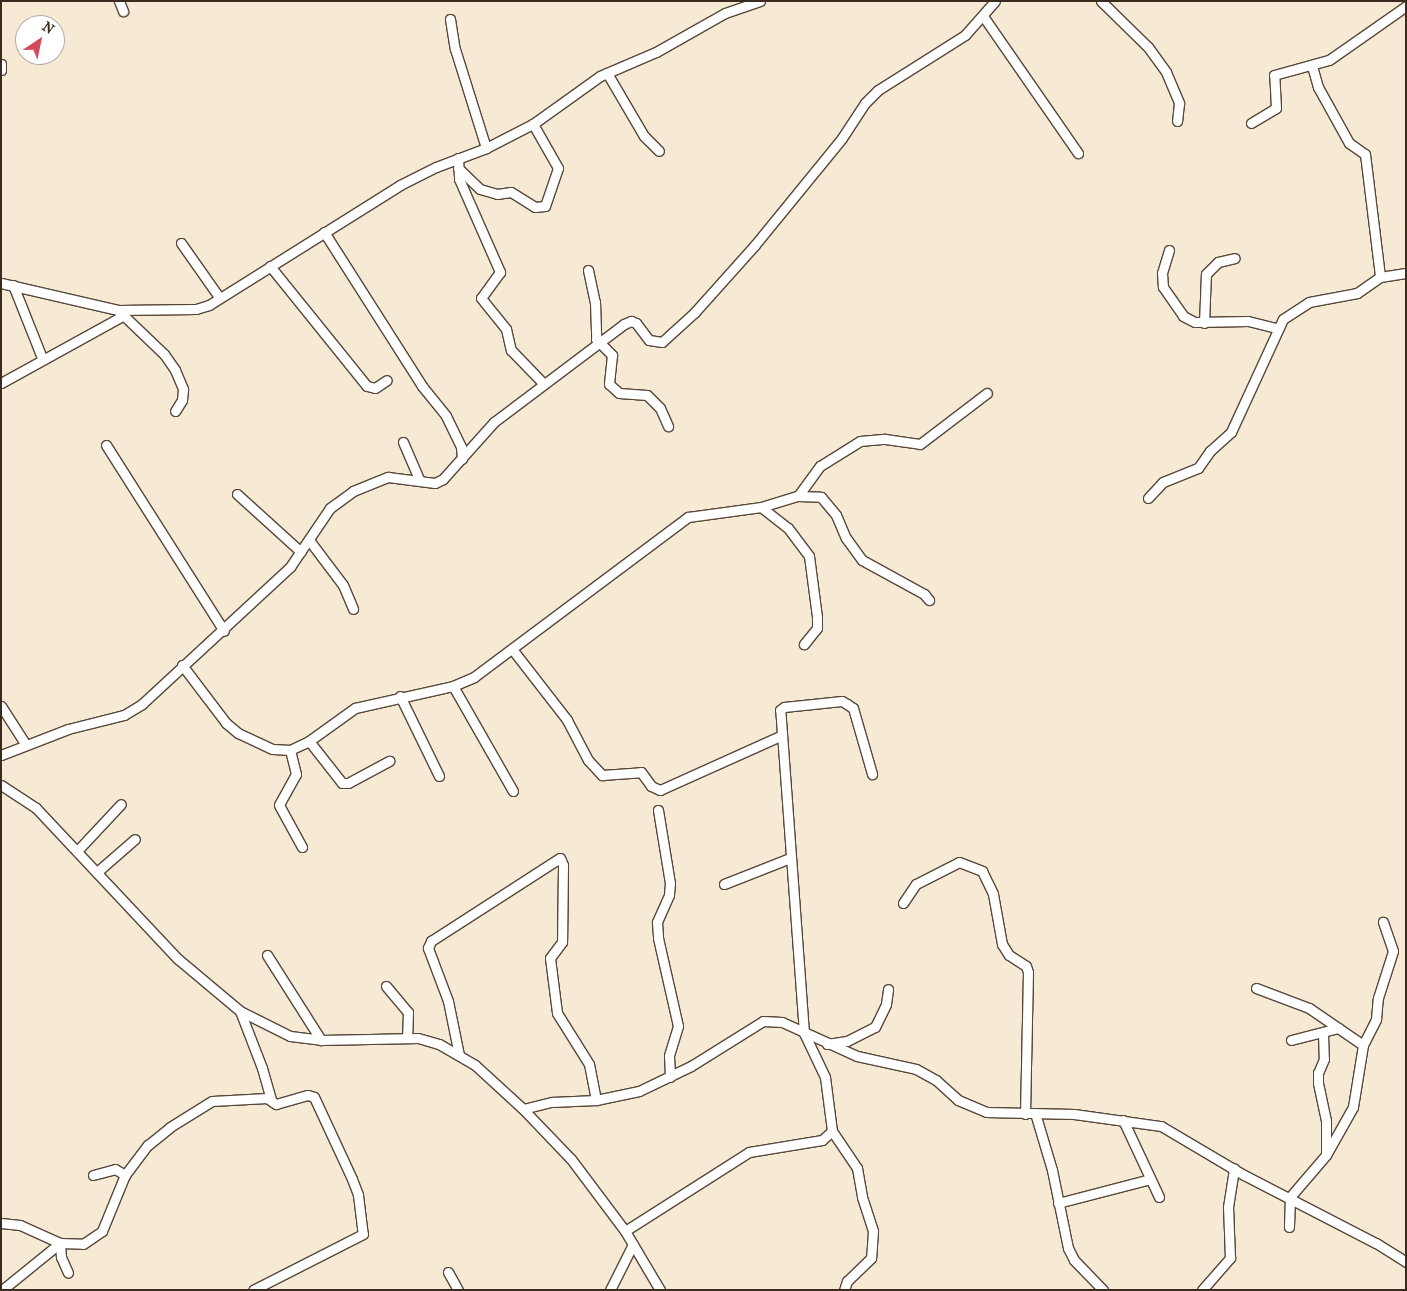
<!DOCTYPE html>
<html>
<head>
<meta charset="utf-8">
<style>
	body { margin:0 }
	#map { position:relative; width:1407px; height:1291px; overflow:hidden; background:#f6ead5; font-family:"IM FELL French Canon",serif }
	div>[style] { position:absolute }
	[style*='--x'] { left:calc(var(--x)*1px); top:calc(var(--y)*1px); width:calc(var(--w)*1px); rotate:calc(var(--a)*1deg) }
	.roads { filter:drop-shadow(1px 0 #574739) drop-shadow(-1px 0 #574739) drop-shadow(0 1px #574739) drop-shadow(0 -1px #574739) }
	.minor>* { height:9px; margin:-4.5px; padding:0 4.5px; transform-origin:4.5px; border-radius:4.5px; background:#fff }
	span { translate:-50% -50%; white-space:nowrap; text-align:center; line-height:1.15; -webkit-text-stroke:4px #fff; paint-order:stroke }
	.frame { position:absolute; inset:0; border:2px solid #3b2a1e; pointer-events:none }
	.north { position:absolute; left:15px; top:15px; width:50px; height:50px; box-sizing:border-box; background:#fff; border:1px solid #b1aaa5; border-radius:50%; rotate:34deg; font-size:14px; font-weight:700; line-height:20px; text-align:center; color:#3b2a1e }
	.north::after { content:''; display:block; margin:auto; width:18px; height:22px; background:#d1495b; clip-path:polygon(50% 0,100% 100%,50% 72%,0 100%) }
</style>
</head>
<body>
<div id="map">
	<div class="roads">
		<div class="minor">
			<div style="--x:119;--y:1;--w:11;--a:68"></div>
			<div style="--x:1101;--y:1;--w:66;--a:44.4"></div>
			<div style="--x:1148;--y:47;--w:31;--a:54"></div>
			<div style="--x:1166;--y:72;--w:34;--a:67"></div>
			<div style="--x:1179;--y:103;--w:18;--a:96"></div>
			<div style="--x:983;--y:16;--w:167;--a:55.3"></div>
			<div style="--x:450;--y:19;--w:30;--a:81"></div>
			<div style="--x:455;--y:49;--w:104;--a:72.6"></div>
			<div style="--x:1;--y:64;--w:6;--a:90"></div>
			<div style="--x:1312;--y:66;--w:22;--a:74"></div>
			<div style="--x:1318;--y:87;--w:64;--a:61"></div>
			<div style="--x:1349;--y:143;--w:19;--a:35"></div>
			<div style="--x:1365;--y:154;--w:124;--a:83"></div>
			<div style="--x:607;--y:73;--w:73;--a:59.6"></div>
			<div style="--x:644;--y:136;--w:21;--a:45"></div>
			<div style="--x:1251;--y:123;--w:29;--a:-31"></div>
			<div style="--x:1276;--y:108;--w:33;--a:-93"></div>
			<div style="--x:1274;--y:75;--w:57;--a:-15.3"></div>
			<div style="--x:1329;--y:60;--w:94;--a:-35"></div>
			<div style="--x:458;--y:158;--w:21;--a:87"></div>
			<div style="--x:459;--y:179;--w:102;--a:66.2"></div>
			<div style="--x:500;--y:272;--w:32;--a:126"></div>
			<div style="--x:481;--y:298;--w:40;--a:51"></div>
			<div style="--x:506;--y:329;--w:22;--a:77"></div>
			<div style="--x:511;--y:350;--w:46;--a:45.9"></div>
			<div style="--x:458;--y:168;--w:30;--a:44"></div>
			<div style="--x:480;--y:189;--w:18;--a:16"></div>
			<div style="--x:497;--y:194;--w:14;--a:-8"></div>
			<div style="--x:511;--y:192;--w:28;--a:32"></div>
			<div style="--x:535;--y:207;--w:10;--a:-6"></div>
			<div style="--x:545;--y:206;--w:40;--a:-71.1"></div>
			<div style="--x:558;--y:168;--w:51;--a:-119.6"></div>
			<div style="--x:324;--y:232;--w:183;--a:57.5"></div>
			<div style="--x:422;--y:386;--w:38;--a:51"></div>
			<div style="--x:446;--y:416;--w:34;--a:64"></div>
			<div style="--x:461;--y:447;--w:12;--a:85"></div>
			<div style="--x:181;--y:243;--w:66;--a:54.9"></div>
			<div style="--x:1169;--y:250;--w:24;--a:107"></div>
			<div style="--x:1162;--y:273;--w:14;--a:86"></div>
			<div style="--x:1163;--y:287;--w:35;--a:55"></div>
			<div style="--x:1183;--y:316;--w:13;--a:27"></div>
			<div style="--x:1195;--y:322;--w:53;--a:-1.1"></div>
			<div style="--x:1248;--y:321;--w:30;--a:14"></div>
			<div style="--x:270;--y:266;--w:154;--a:51.1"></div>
			<div style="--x:367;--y:386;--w:8;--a:14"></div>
			<div style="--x:375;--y:388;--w:14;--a:-34"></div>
			<div style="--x:588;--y:270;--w:33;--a:78"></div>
			<div style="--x:595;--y:302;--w:37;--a:88"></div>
			<div style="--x:596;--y:339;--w:23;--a:45"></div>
			<div style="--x:612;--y:355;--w:29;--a:96"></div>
			<div style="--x:609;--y:384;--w:13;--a:42"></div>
			<div style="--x:619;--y:393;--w:28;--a:4"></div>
			<div style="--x:647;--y:395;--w:18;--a:45"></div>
			<div style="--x:660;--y:408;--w:20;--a:66"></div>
			<div style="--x:1;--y:283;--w:120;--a:13"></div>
			<div style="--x:118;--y:310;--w:78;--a:-0.7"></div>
			<div style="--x:196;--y:309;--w:14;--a:-17"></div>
			<div style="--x:209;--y:305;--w:226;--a:-32.1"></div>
			<div style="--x:400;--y:185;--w:40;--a:-26.6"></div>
			<div style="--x:436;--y:167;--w:53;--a:-20.8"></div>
			<div style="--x:486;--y:148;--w:53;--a:-27.1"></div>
			<div style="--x:533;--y:124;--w:82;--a:-35.6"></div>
			<div style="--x:600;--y:76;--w:61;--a:-23.2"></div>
			<div style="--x:656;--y:52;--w:79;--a:-29.5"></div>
			<div style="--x:725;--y:13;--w:37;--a:-19"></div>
			<div style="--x:13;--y:285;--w:79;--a:68.3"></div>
			<div style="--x:120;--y:312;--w:61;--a:43.7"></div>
			<div style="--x:164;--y:354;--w:19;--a:55"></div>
			<div style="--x:175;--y:370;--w:21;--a:67"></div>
			<div style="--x:183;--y:389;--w:11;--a:95"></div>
			<div style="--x:182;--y:400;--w:13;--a:122"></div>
			<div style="--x:1204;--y:323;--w:49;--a:-87.7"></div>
			<div style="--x:1206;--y:274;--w:17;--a:-45"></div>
			<div style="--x:1218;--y:262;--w:17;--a:-13"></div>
			<div style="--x:1;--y:383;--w:141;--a:-28.9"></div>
			<div style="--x:403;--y:442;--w:40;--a:66.6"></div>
			<div style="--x:106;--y:445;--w:220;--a:57.6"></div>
			<div style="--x:237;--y:494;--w:86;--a:42.2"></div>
			<div style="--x:798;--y:496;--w:23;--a:2"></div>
			<div style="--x:821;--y:497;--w:23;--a:50"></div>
			<div style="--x:836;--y:515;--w:25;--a:67"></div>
			<div style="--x:846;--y:538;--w:27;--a:54"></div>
			<div style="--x:862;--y:560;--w:71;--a:28.7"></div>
			<div style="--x:924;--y:594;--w:8;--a:50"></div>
			<div style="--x:1148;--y:498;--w:22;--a:-47"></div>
			<div style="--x:1163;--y:482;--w:38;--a:-22"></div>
			<div style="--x:1198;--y:468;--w:21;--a:-55"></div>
			<div style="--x:1210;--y:451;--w:28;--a:-42"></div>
			<div style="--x:1231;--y:432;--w:124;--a:-65.3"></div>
			<div style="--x:1283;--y:319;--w:31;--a:-33"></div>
			<div style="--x:1309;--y:302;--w:49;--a:-10.6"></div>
			<div style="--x:1357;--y:293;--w:28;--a:-35"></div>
			<div style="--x:1380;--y:277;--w:26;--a:-9"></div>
			<div style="--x:761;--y:507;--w:34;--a:38"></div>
			<div style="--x:788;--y:528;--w:35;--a:53"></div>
			<div style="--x:809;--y:556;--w:62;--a:82.5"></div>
			<div style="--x:817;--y:617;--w:11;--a:90"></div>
			<div style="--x:817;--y:628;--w:21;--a:129"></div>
			<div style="--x:309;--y:540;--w:56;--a:52.9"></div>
			<div style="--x:343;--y:585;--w:26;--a:67"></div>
			<div style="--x:512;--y:649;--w:90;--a:52.2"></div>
			<div style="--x:567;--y:720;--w:45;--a:62.3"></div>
			<div style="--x:588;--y:760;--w:21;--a:47"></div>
			<div style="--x:602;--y:775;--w:39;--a:-4"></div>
			<div style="--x:641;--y:772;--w:17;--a:54"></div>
			<div style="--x:651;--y:786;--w:10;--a:24"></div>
			<div style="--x:660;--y:790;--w:132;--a:-24.2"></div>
			<div style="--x:182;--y:665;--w:73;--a:52.8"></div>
			<div style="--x:226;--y:723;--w:16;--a:40"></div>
			<div style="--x:238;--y:733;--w:38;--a:25"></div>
			<div style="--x:273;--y:749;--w:17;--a:3"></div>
			<div style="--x:290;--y:750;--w:21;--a:-25"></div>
			<div style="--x:309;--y:741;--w:57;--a:-35.7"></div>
			<div style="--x:355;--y:708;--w:100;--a:-12.7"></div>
			<div style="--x:453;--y:686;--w:23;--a:-23"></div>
			<div style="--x:474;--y:677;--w:267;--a:-36.8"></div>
			<div style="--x:688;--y:517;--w:74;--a:-7.8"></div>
			<div style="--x:761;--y:507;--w:39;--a:-17"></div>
			<div style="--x:798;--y:496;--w:37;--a:-54"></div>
			<div style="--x:820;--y:466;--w:47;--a:-32"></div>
			<div style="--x:860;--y:441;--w:25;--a:-5"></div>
			<div style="--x:885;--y:439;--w:35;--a:8"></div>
			<div style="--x:920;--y:444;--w:84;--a:-37.3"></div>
			<div style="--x:453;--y:686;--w:121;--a:60.3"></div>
			<div style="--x:400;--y:696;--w:89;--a:64"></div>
			<div style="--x:1;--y:706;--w:46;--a:57.3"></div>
			<div style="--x:309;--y:741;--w:53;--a:51.8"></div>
			<div style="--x:342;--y:783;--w:6;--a:0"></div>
			<div style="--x:348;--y:783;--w:47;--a:-28.2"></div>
			<div style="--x:290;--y:750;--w:25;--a:76"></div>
			<div style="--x:296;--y:774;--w:35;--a:119"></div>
			<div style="--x:279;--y:805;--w:48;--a:61.3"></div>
			<div style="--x:1;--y:755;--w:72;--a:-21.2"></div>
			<div style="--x:68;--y:729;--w:58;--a:-14"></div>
			<div style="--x:124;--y:715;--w:21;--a:-31"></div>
			<div style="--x:142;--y:704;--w:202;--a:-42.8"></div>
			<div style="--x:290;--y:567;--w:71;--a:-55.9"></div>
			<div style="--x:330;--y:508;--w:29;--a:-36"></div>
			<div style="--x:353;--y:491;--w:38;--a:-22"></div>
			<div style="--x:388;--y:477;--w:47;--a:7.3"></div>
			<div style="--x:435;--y:483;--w:9;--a:-27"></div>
			<div style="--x:443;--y:479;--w:76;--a:-48.2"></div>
			<div style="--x:494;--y:422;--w:163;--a:-37"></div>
			<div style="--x:624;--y:324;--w:8;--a:-23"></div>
			<div style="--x:631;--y:321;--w:5;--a:22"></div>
			<div style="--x:636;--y:323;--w:21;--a:53"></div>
			<div style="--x:649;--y:340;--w:13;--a:9"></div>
			<div style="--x:662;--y:342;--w:45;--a:-42.3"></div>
			<div style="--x:695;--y:312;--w:89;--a:-48.2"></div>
			<div style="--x:754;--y:246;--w:139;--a:-50.8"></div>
			<div style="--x:842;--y:138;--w:42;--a:-56.7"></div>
			<div style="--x:865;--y:103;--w:18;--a:-45"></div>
			<div style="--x:878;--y:90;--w:103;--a:-32.3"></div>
			<div style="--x:965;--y:35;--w:45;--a:-48.6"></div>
			<div style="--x:1;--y:785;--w:42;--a:33.3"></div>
			<div style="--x:36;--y:808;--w:207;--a:46.8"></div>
			<div style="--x:178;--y:959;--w:81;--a:40"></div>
			<div style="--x:240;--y:1011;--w:56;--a:26.6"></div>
			<div style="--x:290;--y:1036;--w:31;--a:7"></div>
			<div style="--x:321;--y:1040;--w:97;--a:-1.2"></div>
			<div style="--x:418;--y:1038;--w:22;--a:16"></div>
			<div style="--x:439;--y:1044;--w:42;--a:30.3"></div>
			<div style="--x:475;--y:1065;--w:65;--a:42.5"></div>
			<div style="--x:523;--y:1109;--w:69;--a:46.2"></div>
			<div style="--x:571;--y:1159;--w:90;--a:53.1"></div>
			<div style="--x:625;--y:1231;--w:69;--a:59.3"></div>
			<div style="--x:658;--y:810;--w:74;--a:80.7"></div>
			<div style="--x:670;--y:883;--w:12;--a:95"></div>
			<div style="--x:669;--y:895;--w:30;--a:114"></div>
			<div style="--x:657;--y:922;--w:16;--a:86"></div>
			<div style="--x:658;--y:938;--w:90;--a:77.2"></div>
			<div style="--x:678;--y:1026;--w:31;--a:107"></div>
			<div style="--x:669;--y:1056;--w:21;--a:87"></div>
			<div style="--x:77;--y:851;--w:64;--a:-46.9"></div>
			<div style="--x:97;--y:872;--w:50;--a:-41"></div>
			<div style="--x:724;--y:884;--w:71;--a:-21.5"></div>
			<div style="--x:903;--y:903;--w:23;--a:-56"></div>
			<div style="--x:916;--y:884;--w:48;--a:-27.1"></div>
			<div style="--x:959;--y:862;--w:25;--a:21"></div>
			<div style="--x:982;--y:871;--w:25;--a:64"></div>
			<div style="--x:993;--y:894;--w:51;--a:79.8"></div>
			<div style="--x:1002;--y:944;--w:13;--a:58"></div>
			<div style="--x:1009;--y:955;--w:20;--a:33"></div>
			<div style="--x:1026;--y:966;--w:6;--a:72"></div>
			<div style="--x:1028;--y:972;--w:142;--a:91.2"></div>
			<div style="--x:267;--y:955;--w:101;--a:57.6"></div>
			<div style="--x:386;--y:986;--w:34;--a:50"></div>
			<div style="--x:408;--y:1012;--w:24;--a:92"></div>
			<div style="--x:1256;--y:988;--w:57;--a:20.7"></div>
			<div style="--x:1309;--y:1008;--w:65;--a:34.4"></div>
			<div style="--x:1363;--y:1045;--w:63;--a:99.2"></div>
			<div style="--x:1353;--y:1107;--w:55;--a:119.4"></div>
			<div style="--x:1326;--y:1155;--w:55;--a:130.6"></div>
			<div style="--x:1290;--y:1197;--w:30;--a:92"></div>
			<div style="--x:240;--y:1011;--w:61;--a:68.9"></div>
			<div style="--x:262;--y:1068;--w:33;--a:74"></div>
			<div style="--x:1323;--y:1034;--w:25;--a:88"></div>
			<div style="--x:1324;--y:1059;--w:15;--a:113"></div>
			<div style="--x:1318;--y:1073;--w:10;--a:90"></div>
			<div style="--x:1318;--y:1083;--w:39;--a:78"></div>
			<div style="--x:1326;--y:1121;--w:33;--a:90"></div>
			<div style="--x:1291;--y:1040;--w:49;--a:-14.3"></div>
			<div style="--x:827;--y:1044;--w:20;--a:-9"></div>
			<div style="--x:847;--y:1041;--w:31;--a:-27"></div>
			<div style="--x:875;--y:1027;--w:25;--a:-64"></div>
			<div style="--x:886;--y:1004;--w:15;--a:-82"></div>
			<div style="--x:1363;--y:1045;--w:29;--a:-63"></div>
			<div style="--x:1376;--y:1019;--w:21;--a:-85"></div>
			<div style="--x:1378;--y:998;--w:49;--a:-72.3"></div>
			<div style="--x:1393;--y:951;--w:31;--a:-109"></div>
			<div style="--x:459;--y:1055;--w:55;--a:-101.5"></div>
			<div style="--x:448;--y:1001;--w:57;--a:-110.7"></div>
			<div style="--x:428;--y:948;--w:8;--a:-67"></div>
			<div style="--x:431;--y:941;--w:153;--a:-32.8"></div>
			<div style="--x:560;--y:858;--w:8;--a:67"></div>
			<div style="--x:563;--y:865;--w:77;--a:90.7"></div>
			<div style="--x:562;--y:942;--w:20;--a:127"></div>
			<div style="--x:550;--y:958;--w:55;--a:82.7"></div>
			<div style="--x:557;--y:1013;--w:60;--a:57.9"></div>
			<div style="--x:589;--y:1064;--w:37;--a:79"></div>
			<div style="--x:523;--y:1109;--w:30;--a:-14"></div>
			<div style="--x:552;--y:1102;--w:44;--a:-2.6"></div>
			<div style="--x:596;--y:1100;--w:44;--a:-11.8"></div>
			<div style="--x:639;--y:1091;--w:58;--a:-25.7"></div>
			<div style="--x:691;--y:1066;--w:85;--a:-32"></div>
			<div style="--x:763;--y:1021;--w:19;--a:3"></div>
			<div style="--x:782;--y:1022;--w:82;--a:24.4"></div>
			<div style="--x:857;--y:1056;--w:60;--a:12.4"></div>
			<div style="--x:916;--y:1069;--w:23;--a:29"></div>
			<div style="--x:936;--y:1080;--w:30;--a:42"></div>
			<div style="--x:958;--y:1100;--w:30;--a:23"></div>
			<div style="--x:986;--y:1112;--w:88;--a:1.3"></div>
			<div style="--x:1074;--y:1114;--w:88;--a:7.9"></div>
			<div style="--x:1161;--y:1126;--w:96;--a:30.6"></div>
			<div style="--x:1244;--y:1175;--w:148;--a:27.3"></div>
			<div style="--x:1376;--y:1243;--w:36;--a:32"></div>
			<div style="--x:1035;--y:1113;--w:59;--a:73.4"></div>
			<div style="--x:1052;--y:1170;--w:80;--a:78.4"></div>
			<div style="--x:1068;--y:1248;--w:13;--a:63"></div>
			<div style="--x:1074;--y:1260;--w:42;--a:46"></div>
			<div style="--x:1123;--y:1120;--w:85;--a:64.9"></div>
			<div style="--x:832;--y:1131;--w:45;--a:56"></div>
			<div style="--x:857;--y:1168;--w:29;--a:80"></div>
			<div style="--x:862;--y:1197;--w:36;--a:72"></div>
			<div style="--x:873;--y:1231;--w:27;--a:94"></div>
			<div style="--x:871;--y:1258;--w:33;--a:136"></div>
			<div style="--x:847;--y:1281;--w:9;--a:108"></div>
			<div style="--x:93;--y:1175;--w:23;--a:-15"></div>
			<div style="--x:115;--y:1169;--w:12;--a:31"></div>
			<div style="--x:1058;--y:1203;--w:95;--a:-14.6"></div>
			<div style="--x:1;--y:1223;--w:19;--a:6"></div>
			<div style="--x:20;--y:1225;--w:44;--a:24.2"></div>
			<div style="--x:60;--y:1243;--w:23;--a:2"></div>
			<div style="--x:83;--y:1244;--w:23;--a:-34"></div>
			<div style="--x:102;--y:1231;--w:61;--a:-67.7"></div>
			<div style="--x:125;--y:1175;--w:38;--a:-53"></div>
			<div style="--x:148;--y:1145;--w:28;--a:-39"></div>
			<div style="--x:170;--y:1127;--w:49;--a:-31.8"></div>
			<div style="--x:212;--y:1101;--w:55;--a:-3.1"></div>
			<div style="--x:267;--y:1098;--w:11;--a:34"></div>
			<div style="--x:276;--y:1104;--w:33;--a:-16"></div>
			<div style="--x:308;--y:1095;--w:6;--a:18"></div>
			<div style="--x:314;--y:1097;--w:90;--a:65.1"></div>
			<div style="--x:352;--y:1179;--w:17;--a:69"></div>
			<div style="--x:358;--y:1195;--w:39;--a:83"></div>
			<div style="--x:363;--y:1234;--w:123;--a:153"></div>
			<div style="--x:625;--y:1231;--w:147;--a:-32.5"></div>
			<div style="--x:749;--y:1152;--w:74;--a:-9.3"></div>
			<div style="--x:822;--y:1140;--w:13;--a:-42"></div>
			<div style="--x:832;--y:1131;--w:54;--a:-97.4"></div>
			<div style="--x:825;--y:1077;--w:49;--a:-115.5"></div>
			<div style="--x:804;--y:1033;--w:324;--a:-94.2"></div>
			<div style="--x:780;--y:710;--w:5;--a:-37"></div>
			<div style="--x:784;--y:707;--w:58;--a:-5.9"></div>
			<div style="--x:842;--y:701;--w:6;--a:31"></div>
			<div style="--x:847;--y:704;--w:7;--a:34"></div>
			<div style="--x:853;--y:708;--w:69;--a:73.9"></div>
			<div style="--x:60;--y:1243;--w:14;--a:86"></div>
			<div style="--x:61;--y:1257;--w:17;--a:66"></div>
			<div style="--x:448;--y:1272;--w:21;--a:61"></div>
			<div style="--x:2;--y:1290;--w:75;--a:-39"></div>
			<div style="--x:610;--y:1290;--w:51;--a:-63.4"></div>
			<div style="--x:1202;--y:1290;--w:43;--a:-48.8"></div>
			<div style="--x:1230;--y:1258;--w:51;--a:-92.2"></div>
			<div style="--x:1228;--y:1207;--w:39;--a:-81"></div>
		</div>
	</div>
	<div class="frame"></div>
	<div class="north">N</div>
</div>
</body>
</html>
